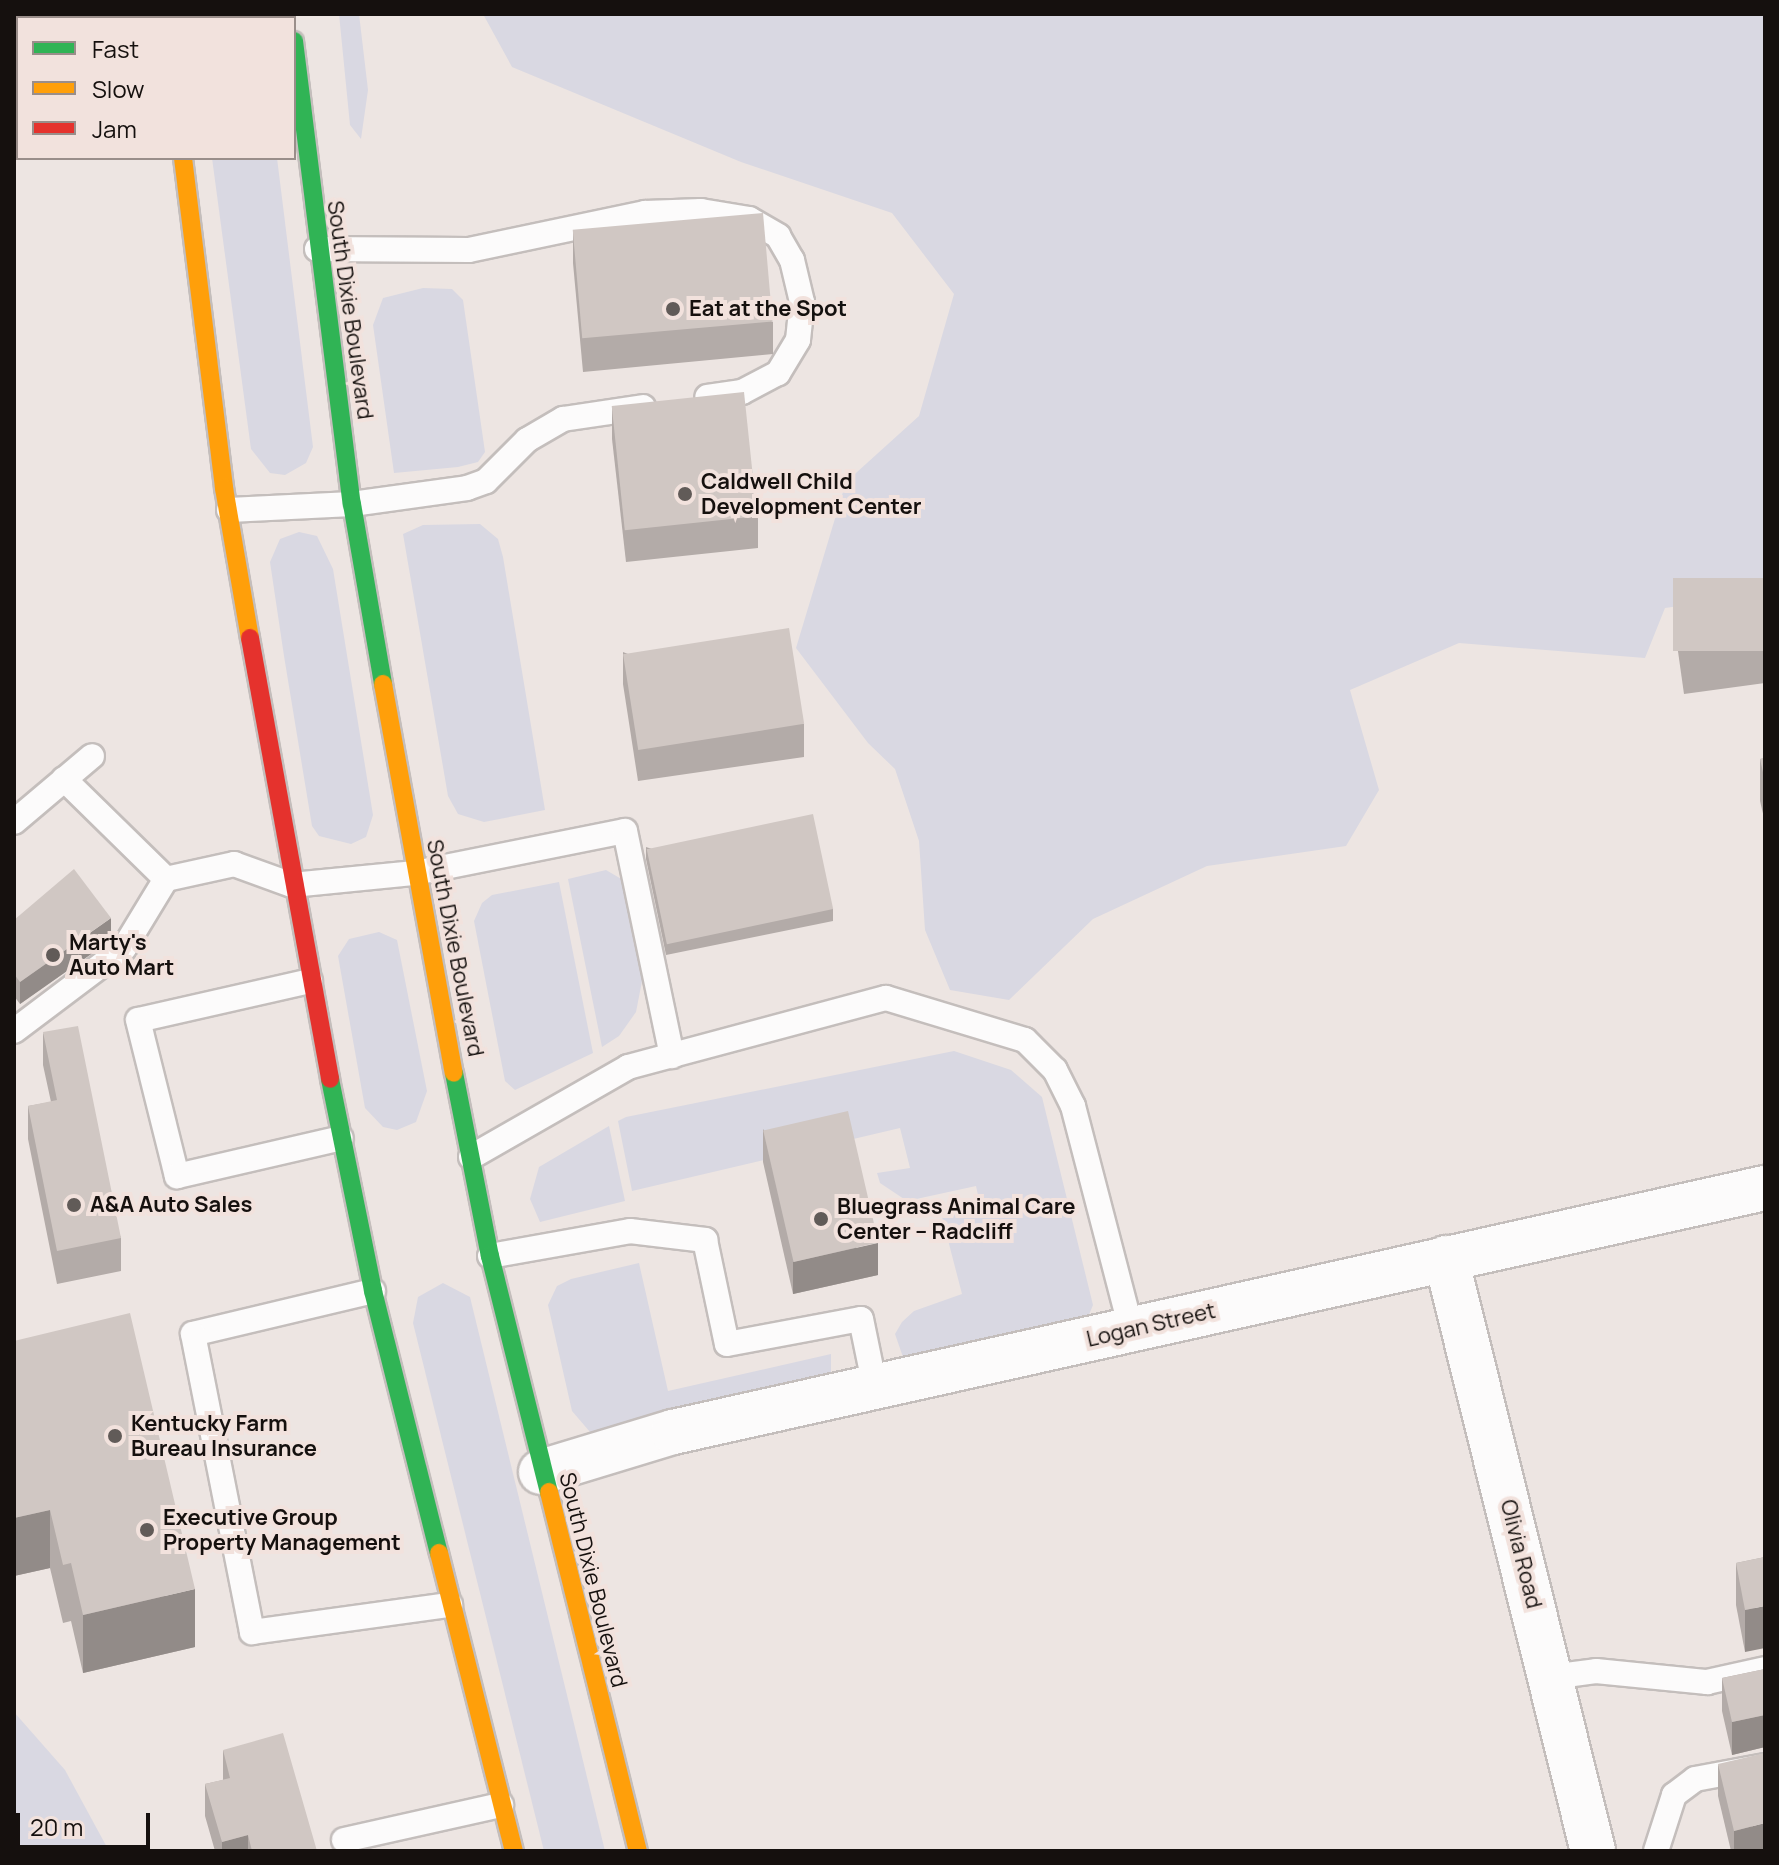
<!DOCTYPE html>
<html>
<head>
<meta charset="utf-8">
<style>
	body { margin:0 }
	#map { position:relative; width:1779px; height:1865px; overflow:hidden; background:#ede5e2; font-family:Manrope,sans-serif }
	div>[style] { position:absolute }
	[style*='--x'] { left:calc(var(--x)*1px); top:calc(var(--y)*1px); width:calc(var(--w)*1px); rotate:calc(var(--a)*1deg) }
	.green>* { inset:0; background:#d9d8e2; transform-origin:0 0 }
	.roads { filter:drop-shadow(2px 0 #c4bebc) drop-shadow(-2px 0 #c4bebc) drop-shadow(0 2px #c4bebc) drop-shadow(0 -2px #c4bebc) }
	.lane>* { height:24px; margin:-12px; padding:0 12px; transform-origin:12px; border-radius:12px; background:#fcfbfb }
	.street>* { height:44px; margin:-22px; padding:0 22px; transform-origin:22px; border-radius:22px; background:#fcfbfb }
	.fast>* { height:18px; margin:-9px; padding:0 9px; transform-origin:9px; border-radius:9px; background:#30b455 }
	.slow>* { height:18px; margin:-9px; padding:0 9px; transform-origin:9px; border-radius:9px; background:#ff9f0a }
	.jam>* { height:18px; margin:-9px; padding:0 9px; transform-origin:9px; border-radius:9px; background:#e5322d }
	.wall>* { inset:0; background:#b3aba8 }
	.shaded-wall>* { inset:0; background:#928b88 }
	.building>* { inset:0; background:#d0c7c3; transform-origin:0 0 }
	.dots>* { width:22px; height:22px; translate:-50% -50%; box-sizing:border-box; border:4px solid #f2e2dd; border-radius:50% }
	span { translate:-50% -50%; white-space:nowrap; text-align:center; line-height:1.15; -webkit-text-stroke:8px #f2e2dd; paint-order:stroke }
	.poi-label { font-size:22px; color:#15100e; font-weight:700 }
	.left { translate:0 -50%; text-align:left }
	.street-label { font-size:22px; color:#15100e }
	.frame { position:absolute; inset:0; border:16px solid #15100e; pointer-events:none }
	.legend { position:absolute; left:16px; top:16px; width:280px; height:144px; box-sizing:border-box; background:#f2e2dd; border:2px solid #9a8e8a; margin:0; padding:10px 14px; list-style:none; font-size:24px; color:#15100e }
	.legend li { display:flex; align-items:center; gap:16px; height:40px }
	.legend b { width:40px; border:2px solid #9a8e8a }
	.scale { position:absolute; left:16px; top:1813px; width:134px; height:36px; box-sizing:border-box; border:4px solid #15100e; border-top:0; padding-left:10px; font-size:24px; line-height:28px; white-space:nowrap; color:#15100e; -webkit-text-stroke:6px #f2e2dd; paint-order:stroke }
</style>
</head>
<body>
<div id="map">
	<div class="green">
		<div style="left:198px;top:14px;width:62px;height:4px"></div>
		<div style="clip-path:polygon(339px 14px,359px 14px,368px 90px,361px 139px,350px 125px)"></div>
		<div style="clip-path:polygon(483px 14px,1765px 14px,1765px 594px,1665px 608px,1645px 658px,1459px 643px,1350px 690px,1379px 790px,1346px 846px,1207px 866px,1093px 919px,1009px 1000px,950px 990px,925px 930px,919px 841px,895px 769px,868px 743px,796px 648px,846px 482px,919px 416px,954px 294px,892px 213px,741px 162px,512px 67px)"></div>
		<div style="clip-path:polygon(212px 158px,277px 158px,313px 447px,306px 463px,285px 475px,270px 473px,251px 449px)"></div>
		<div style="clip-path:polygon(423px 288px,452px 289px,463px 300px,485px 452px,478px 462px,458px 467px,394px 473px,373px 325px,383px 298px)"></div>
		<div style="clip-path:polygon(480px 524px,498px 539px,503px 557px,545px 810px,484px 822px,458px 814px,448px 796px,403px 534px,423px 525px)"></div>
		<div style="clip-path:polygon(299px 532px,317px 536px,333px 569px,373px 815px,366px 837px,351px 844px,319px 836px,312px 826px,284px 656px,270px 562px,280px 539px)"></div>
		<div style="clip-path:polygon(606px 870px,623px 880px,643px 976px,636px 1012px,619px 1036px,602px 1047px,568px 879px)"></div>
		<div style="clip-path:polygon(559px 882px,593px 1053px,515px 1090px,505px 1081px,474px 921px,482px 903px,492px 895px)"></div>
		<div style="clip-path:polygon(379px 932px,397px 940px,427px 1091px,416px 1122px,397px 1130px,383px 1127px,365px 1108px,338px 956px,349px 939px)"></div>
		<div style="clip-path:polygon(954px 1051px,1011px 1070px,1042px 1097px,1093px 1305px,1086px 1322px,904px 1360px,895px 1334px,902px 1322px,914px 1311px,962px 1294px,942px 1217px,980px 1204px,976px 1186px,907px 1201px,880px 1183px,877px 1173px,910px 1168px,900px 1128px,632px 1191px,618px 1121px,626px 1117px)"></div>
		<div style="clip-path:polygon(609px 1126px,625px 1201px,540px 1222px,530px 1199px,539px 1167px)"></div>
		<div style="clip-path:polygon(639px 1263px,668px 1391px,831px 1354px,831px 1376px,603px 1434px,590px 1432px,572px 1411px,548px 1305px,557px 1286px,571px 1279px)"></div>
		<div style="clip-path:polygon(443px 1283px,470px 1297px,605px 1851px,544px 1851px,413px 1323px,418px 1297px)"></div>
		<div style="clip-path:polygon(14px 1712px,65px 1770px,109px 1851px,14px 1851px)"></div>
	</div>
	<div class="roads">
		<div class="lane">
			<div style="--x:317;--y:249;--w:152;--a:0.4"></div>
			<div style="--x:469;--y:250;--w:180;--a:-11.9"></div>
			<div style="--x:645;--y:213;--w:56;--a:-2"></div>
			<div style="--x:701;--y:211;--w:49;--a:9.5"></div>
			<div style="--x:749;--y:219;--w:34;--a:30"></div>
			<div style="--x:778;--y:236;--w:28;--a:60"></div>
			<div style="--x:792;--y:260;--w:43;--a:76.6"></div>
			<div style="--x:802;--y:302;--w:38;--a:96"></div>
			<div style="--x:798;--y:340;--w:39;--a:121"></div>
			<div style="--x:778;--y:373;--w:41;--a:152.2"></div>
			<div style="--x:742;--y:392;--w:35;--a:172"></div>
			<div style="--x:229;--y:510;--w:123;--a:-2.8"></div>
			<div style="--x:352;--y:504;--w:116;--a:-7.9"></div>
			<div style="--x:467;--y:488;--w:20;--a:-20"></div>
			<div style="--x:486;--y:481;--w:58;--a:-45"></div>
			<div style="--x:527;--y:440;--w:42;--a:-30.3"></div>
			<div style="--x:563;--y:419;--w:81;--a:-8.5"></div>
			<div style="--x:64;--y:779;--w:143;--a:44.4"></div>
			<div style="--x:14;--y:822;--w:102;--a:-40.2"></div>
			<div style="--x:310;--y:981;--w:176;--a:167.2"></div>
			<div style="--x:138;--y:1020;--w:161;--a:76"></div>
			<div style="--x:177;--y:1176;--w:168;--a:-13"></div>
			<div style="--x:14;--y:1031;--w:138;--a:-37"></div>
			<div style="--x:124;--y:948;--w:81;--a:-58.7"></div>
			<div style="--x:166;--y:879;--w:70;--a:-12.4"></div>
			<div style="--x:234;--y:864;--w:62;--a:19.9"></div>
			<div style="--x:292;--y:885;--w:124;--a:-5.6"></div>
			<div style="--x:415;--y:873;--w:214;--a:-11.3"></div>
			<div style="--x:625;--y:831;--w:230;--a:78.2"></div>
			<div style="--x:471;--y:1157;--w:181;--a:-29.8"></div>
			<div style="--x:628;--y:1067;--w:267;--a:-15"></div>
			<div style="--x:886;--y:998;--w:145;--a:16.8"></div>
			<div style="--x:1025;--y:1040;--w:42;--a:45"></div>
			<div style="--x:1055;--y:1070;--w:40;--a:63.4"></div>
			<div style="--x:1073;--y:1106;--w:230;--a:75.4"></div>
			<div style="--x:490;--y:1256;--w:142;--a:-10.1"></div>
			<div style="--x:630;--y:1231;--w:76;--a:6.8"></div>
			<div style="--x:705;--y:1240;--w:106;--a:78.1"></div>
			<div style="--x:727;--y:1344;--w:136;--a:-10.6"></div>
			<div style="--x:861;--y:1319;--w:69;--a:78.4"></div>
			<div style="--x:373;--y:1291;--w:185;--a:166.6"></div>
			<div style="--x:193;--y:1334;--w:304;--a:78.8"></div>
			<div style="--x:252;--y:1632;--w:200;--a:-7.8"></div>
			<div style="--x:1551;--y:1677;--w:45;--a:-7.6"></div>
			<div style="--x:1596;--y:1671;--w:112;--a:5.7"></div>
			<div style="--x:1707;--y:1682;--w:59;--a:-12.6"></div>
			<div style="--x:344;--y:1840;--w:161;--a:-12.6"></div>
			<div style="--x:1656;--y:1851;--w:59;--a:-72.2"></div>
			<div style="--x:1674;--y:1795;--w:26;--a:-37"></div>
			<div style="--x:1695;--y:1779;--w:71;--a:-10.5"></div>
		</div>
		<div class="street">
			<div style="--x:1446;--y:1258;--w:611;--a:76.08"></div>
			<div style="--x:541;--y:1472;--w:138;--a:-16.9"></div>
			<div style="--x:673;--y:1432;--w:1119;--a:-12.6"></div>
		</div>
		<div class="fast">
			<div style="--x:294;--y:41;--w:467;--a:82.9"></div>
			<div style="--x:352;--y:504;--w:183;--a:80.2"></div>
			<div style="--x:454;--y:1073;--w:187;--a:78.9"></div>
			<div style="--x:490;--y:1256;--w:243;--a:76"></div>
			<div style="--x:330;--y:1079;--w:216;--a:78.5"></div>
			<div style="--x:373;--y:1291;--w:270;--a:75.9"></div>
		</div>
		<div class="slow">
			<div style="--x:167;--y:14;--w:4;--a:76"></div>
			<div style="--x:183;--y:158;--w:333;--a:82.9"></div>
			<div style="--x:224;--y:488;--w:152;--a:80.2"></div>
			<div style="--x:383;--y:684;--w:395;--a:79.7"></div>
			<div style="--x:549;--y:1492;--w:370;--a:76.1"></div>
			<div style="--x:439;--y:1553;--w:307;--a:75.9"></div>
		</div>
		<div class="jam">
			<div style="--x:250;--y:638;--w:448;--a:79.7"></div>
		</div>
	</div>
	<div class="wall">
		<div style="clip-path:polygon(573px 231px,773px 322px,773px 354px,583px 372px,573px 263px)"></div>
		<div style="clip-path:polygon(612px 407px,758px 516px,758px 548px,626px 562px,612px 439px)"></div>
		<div style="clip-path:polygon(1765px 578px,1765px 683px,1684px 694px,1674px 623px,1674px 591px)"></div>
		<div style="clip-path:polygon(623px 652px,804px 724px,804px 757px,638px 781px,623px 684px)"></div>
		<div style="clip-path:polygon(1765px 758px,1765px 822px,1760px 801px,1760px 759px)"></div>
		<div style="clip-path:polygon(646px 847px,833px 909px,833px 921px,666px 955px,646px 859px)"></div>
		<div style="clip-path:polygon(14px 920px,111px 940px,20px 1004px,14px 996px)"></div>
		<div style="clip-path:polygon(43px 1032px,121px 1238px,121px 1271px,57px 1284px,28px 1139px,28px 1106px,51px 1102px,43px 1065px)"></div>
		<div style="clip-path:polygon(763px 1129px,878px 1275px,793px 1294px,763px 1162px)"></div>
		<div style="clip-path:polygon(14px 1341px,195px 1647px,83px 1673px,71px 1621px,63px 1623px,50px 1568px,14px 1576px)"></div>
		<div style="clip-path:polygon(1765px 1557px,1745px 1652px,1736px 1605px,1736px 1563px)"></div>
		<div style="clip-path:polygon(1765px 1669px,1765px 1747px,1732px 1755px,1722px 1711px,1722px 1678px)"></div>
		<div style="clip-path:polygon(223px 1750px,317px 1851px,215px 1851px,205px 1816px,205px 1784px,223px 1780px)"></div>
		<div style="clip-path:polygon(1718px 1764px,1765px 1851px,1731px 1851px,1718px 1796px)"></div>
	</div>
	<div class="shaded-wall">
		<div style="clip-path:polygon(111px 918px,111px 940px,20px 1004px,20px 982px)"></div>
		<div style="clip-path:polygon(878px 1243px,878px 1275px,793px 1294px,793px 1262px)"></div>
		<div style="clip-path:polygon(50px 1510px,50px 1568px,14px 1576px,14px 1518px)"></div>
		<div style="clip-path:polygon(195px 1589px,195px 1647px,83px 1673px,83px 1615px)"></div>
		<div style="clip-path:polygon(1765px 1606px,1765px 1648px,1745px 1652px,1745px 1610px)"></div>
		<div style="clip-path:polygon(1765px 1715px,1765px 1747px,1732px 1755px,1732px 1722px)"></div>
		<div style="clip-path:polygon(1765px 1823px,1765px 1851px,1734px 1851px,1734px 1831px)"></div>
		<div style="clip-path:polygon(248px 1835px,248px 1851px,222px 1851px,222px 1842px)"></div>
	</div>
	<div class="building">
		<div style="left:763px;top:213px;width:109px;height:191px;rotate:85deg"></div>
		<div style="left:744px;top:392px;width:125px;height:133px;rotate:84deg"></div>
		<div style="left:1765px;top:578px;width:73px;height:92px;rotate:90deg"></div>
		<div style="left:789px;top:628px;width:97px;height:168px;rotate:81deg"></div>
		<div style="clip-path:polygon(1765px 758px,1765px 781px,1760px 759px)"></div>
		<div style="left:813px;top:814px;width:97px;height:170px;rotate:78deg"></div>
		<div style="clip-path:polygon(74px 869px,111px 918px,20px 982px,14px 974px,14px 920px)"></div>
		<div style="clip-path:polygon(78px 1026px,121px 1238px,57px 1251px,28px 1106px,57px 1100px,43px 1032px)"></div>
		<div style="left:848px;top:1111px;width:135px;height:87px;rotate:77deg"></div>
		<div style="clip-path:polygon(130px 1313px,195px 1589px,83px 1615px,71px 1563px,63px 1565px,50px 1510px,14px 1518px,14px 1341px)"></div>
		<div style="clip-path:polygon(1765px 1557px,1765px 1606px,1745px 1610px,1736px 1563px)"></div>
		<div style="clip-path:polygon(1765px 1669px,1765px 1715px,1732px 1722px,1722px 1678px)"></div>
		<div style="clip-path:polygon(283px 1733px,317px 1851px,252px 1851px,248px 1835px,222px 1842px,205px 1784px,230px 1778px,223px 1750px)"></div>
		<div style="clip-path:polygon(1765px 1753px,1765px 1823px,1734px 1831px,1718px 1764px)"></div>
	</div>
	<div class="dots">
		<div style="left:673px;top:309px;background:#615b58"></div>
		<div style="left:685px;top:494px;background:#615b58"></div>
		<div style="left:53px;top:955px;background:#615b58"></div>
		<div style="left:74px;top:1205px;background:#615b58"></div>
		<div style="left:821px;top:1219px;background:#615b58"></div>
		<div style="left:115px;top:1436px;background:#615b58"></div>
		<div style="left:147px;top:1530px;background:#615b58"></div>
	</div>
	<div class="poi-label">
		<span class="left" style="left:689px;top:309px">Eat at the Spot</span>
		<span class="left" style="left:701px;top:494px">Caldwell Child<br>Development Center</span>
		<span class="left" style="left:69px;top:955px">Marty's<br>Auto Mart</span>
		<span class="left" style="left:90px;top:1205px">A&amp;A Auto Sales</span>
		<span class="left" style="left:837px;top:1219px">Bluegrass Animal Care<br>Center – Radcliff</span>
		<span class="left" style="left:131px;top:1436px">Kentucky Farm<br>Bureau Insurance</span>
		<span class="left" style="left:163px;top:1530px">Executive Group<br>Property Management</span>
	</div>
	<div class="street-label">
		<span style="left:350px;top:310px;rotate:82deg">South Dixie Boulevard</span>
		<span style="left:455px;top:948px;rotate:79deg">South Dixie Boulevard</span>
		<span style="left:1151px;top:1325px;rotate:-13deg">Logan Street</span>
		<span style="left:1521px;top:1554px;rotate:76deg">Olivia Road</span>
		<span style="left:593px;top:1580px;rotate:76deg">South Dixie Boulevard</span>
	</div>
	<div class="frame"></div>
	<ul class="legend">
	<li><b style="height:10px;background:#30b455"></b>Fast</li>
	<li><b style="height:10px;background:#ff9f0a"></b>Slow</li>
	<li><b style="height:10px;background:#e5322d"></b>Jam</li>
	</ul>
	<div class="scale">20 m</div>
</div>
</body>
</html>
